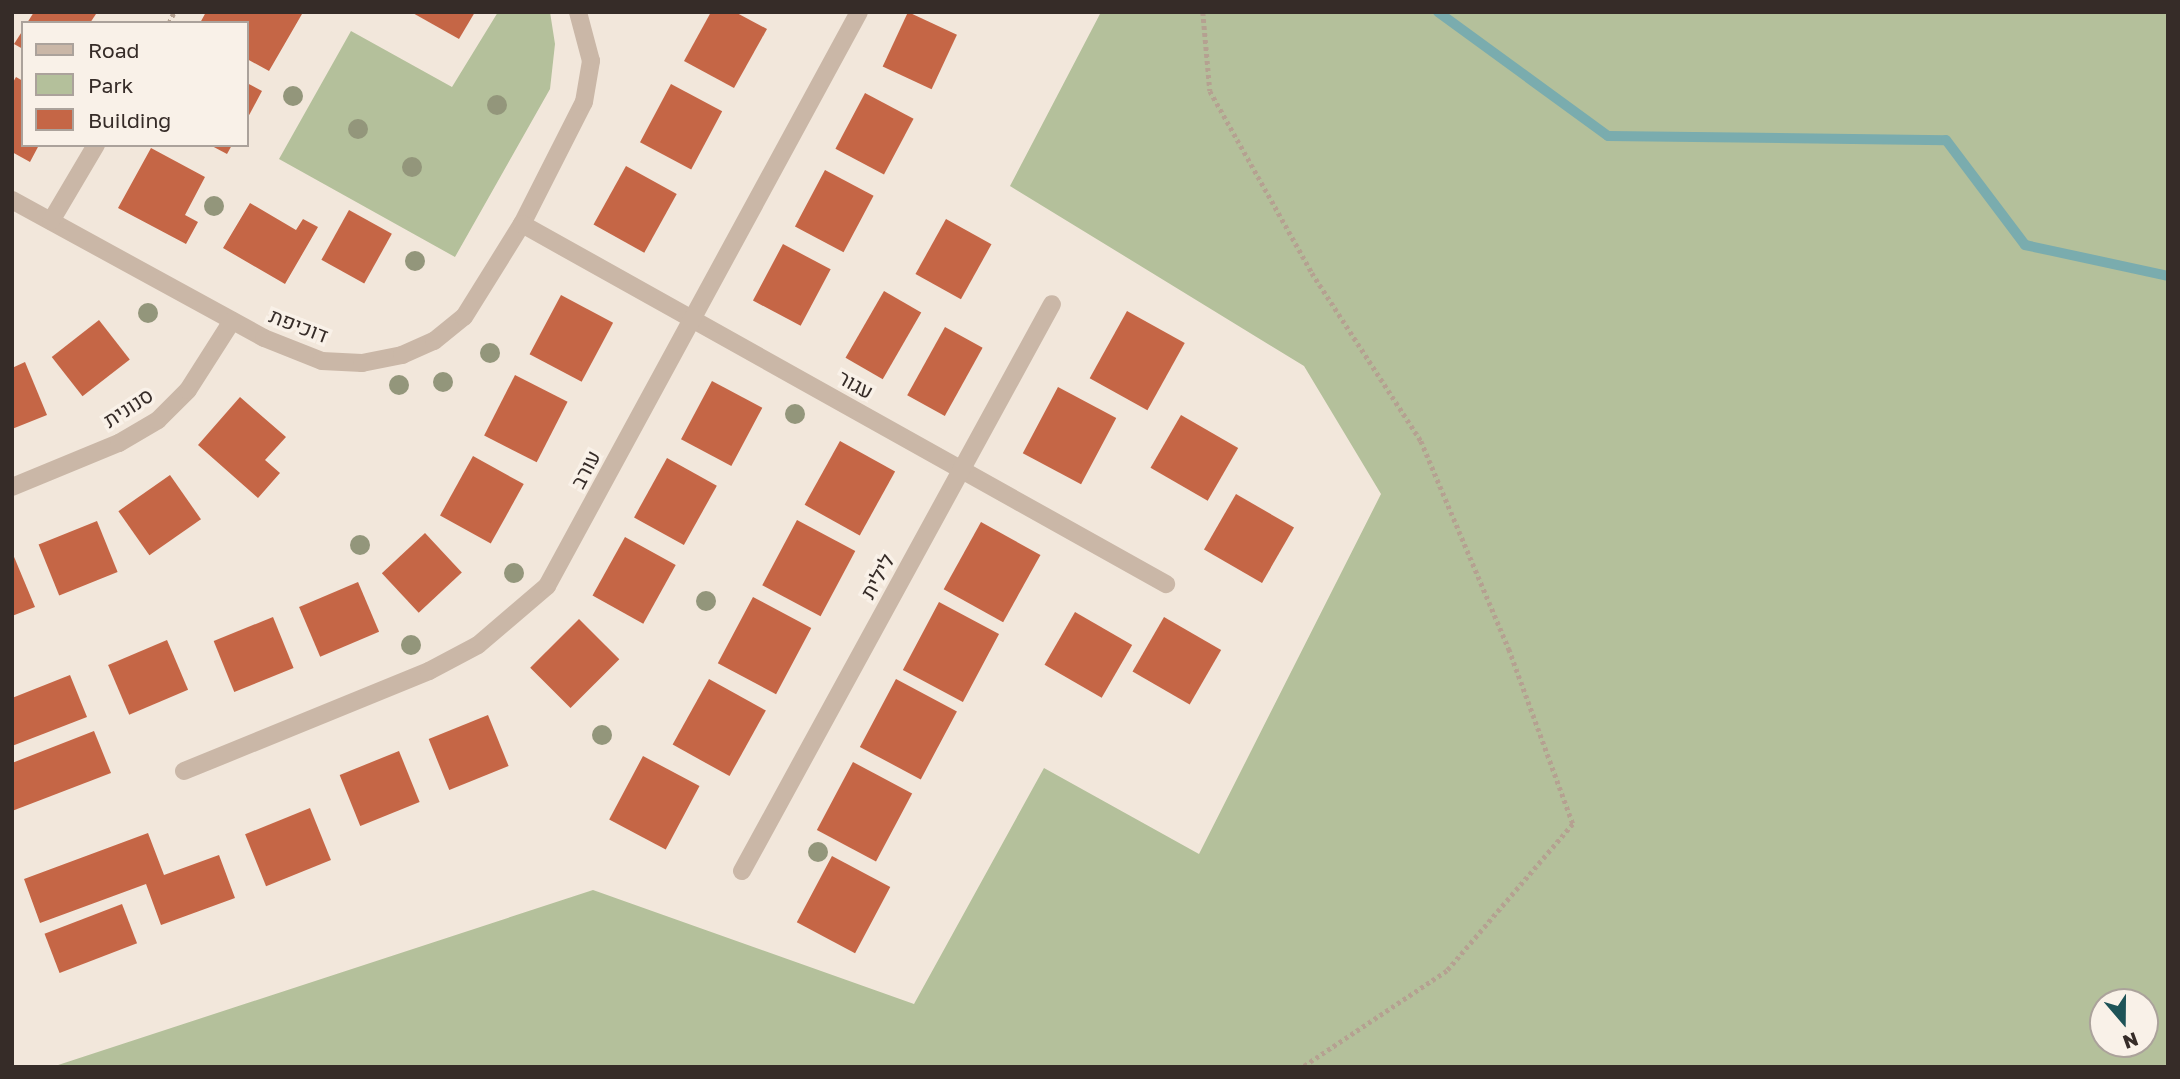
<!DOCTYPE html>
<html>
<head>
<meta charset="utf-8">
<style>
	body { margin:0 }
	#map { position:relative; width:2180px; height:1079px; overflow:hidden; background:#f2e7db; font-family:"Golos Text",Heebo,sans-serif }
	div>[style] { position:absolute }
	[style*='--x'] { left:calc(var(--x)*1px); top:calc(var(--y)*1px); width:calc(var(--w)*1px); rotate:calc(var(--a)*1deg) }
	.green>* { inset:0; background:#b4c09b }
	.stream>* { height:10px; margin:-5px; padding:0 5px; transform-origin:5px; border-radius:5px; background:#7aacae }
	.building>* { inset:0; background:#c56646; transform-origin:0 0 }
	.path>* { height:4.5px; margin-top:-2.25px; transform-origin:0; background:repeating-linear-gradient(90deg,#b5a191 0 3.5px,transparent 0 7px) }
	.street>* { height:18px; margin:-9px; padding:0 9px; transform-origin:9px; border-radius:9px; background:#cab7a7 }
	.trees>* { width:20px; height:20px; margin:-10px; border-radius:50%; background:#93967b }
	span { translate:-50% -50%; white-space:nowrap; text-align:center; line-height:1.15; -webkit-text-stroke:7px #f9f1e8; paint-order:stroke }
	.street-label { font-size:21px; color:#362c28 }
	.frame { position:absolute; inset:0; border:14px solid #362c28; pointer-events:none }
	.legend { position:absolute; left:21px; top:21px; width:228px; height:126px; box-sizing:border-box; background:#f9f1e8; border:2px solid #aba29b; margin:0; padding:9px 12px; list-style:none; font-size:21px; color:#362c28 }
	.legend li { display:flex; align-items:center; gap:14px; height:35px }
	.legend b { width:35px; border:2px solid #aba29b }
	.north { position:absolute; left:2089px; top:988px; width:70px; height:70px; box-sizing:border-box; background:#f9f1e8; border:2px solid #aba29b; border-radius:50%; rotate:160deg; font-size:19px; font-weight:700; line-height:28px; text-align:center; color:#362c28 }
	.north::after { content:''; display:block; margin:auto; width:24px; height:32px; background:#1e5357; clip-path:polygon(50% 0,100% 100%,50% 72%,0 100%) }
</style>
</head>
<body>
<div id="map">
	<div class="green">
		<div style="clip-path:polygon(498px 12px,550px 12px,555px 44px,550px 89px,455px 257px,279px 159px,351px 31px,452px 87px)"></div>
		<div style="clip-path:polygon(evenodd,1101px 12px,2168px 12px,2168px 1067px,52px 1067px,593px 890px,914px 1004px,1044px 768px,1199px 854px,1381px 494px,1304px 366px,1010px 186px,1101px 12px,2103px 1002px,2145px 1002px,2145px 1044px,2103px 1044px,2103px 1002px)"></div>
	</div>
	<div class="stream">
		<div style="--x:1438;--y:12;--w:210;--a:36.1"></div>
		<div style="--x:1608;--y:136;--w:338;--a:0.7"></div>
		<div style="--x:1946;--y:140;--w:131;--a:53"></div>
		<div style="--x:2025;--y:245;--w:146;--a:12.2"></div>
	</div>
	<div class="building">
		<div style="clip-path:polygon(34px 12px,93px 12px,96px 14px,90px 23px,27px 23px)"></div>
		<div style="clip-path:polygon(206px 12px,300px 12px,302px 14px,269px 71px,247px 59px,247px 23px,200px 23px)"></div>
		<div style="clip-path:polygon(411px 12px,475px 12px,459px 39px)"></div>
		<div style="clip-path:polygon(711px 12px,735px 12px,767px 29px,734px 88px,684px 61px)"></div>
		<div style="left:908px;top:12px;width:54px;height:60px;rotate:25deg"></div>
		<div style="clip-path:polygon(23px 30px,23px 49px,14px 44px)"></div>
		<div style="clip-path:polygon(16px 77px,23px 81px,23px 145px,39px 145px,30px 162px,12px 152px,12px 84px)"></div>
		<div style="clip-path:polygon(247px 83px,262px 91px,247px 119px)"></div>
		<div style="left:671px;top:84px;width:58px;height:66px;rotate:28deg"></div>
		<div style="left:865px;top:93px;width:55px;height:63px;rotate:28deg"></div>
		<div style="clip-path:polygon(210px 145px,232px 145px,227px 154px)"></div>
		<div style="clip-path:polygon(151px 148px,205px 177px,185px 215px,198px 222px,186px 244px,118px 208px)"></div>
		<div style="left:626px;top:166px;width:58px;height:67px;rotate:29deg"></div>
		<div style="left:825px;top:170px;width:55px;height:64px;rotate:28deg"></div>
		<div style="clip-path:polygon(250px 203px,296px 230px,303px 219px,318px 227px,285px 284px,223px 248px)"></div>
		<div style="left:349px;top:210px;width:49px;height:57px;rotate:29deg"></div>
		<div style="left:946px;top:219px;width:52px;height:63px;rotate:29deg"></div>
		<div style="left:783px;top:244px;width:54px;height:64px;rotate:28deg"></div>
		<div style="left:884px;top:291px;width:43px;height:77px;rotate:30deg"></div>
		<div style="left:561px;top:295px;width:59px;height:67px;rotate:28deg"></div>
		<div style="left:1127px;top:311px;width:66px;height:77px;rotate:29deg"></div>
		<div style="left:99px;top:320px;width:50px;height:60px;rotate:52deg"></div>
		<div style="left:945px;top:327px;width:43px;height:78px;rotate:29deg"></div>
		<div style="clip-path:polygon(25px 362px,47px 415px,12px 429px,12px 368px)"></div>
		<div style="left:515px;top:375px;width:59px;height:68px;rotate:27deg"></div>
		<div style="left:712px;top:381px;width:57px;height:66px;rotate:28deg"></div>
		<div style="left:1058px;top:387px;width:66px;height:75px;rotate:28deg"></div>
		<div style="clip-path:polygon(240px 397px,286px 437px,265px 460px,280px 473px,258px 498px,198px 445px)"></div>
		<div style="left:1181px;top:415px;width:66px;height:61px;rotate:30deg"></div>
		<div style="left:840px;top:441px;width:63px;height:73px;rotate:29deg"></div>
		<div style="left:473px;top:456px;width:58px;height:68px;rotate:29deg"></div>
		<div style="left:667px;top:458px;width:57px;height:68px;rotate:29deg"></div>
		<div style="left:170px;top:475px;width:54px;height:63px;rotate:55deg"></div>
		<div style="left:1236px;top:494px;width:67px;height:64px;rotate:30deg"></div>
		<div style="left:797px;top:520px;width:66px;height:74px;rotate:28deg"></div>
		<div style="left:97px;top:521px;width:55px;height:63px;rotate:68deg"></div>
		<div style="left:981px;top:522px;width:68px;height:77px;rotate:29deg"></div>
		<div style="left:425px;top:533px;width:54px;height:59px;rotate:47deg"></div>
		<div style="left:625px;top:537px;width:58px;height:67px;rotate:29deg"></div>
		<div style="clip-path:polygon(12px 552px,35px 607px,12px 616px)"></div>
		<div style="left:358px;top:582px;width:54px;height:64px;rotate:67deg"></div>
		<div style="left:753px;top:597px;width:66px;height:75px;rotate:28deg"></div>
		<div style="left:939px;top:602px;width:68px;height:77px;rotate:28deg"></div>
		<div style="left:1075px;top:612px;width:66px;height:61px;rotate:30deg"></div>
		<div style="left:273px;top:617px;width:55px;height:64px;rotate:68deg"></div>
		<div style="left:1164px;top:617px;width:66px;height:63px;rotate:30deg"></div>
		<div style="left:579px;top:619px;width:57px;height:69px;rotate:45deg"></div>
		<div style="left:167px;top:640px;width:54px;height:64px;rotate:67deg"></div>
		<div style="clip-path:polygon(70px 675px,87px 717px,12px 746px,12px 698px)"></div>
		<div style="left:709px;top:679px;width:65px;height:75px;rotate:29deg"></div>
		<div style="left:896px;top:679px;width:69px;height:77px;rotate:28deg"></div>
		<div style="left:488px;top:715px;width:55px;height:64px;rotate:68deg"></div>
		<div style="clip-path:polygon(94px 731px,111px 773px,12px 811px,12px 763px)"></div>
		<div style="left:399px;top:751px;width:55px;height:64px;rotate:68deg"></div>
		<div style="left:643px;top:756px;width:64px;height:72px;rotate:28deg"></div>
		<div style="left:853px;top:762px;width:67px;height:77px;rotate:28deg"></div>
		<div style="left:310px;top:808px;width:56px;height:70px;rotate:68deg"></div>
		<div style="clip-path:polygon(148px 833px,164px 875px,219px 855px,235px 898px,161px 925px,146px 884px,40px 923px,24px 879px)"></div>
		<div style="left:832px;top:856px;width:66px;height:75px;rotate:28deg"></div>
		<div style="left:122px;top:904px;width:42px;height:83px;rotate:69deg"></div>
	</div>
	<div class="path">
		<div style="--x:1203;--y:12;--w:79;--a:84.9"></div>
		<div style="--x:1210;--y:91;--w:209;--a:60.7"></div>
		<div style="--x:1312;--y:273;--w:200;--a:57"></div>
		<div style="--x:1421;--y:441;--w:226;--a:67.1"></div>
		<div style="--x:1509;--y:649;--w:186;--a:69.9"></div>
		<div style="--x:1573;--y:824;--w:194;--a:130.6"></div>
		<div style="--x:1447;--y:971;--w:173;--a:146.3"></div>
		<div style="--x:169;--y:23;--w:12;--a:-66"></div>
	</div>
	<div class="street">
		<div style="--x:12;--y:200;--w:287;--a:28.7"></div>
		<div style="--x:264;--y:338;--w:62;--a:21.6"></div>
		<div style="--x:322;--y:361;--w:40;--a:2.9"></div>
		<div style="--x:362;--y:363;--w:41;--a:-11.3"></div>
		<div style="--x:402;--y:355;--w:35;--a:-24"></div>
		<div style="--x:434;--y:341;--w:38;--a:-39"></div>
		<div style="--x:464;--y:317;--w:110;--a:-58.1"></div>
		<div style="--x:522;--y:224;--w:137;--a:-63.1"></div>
		<div style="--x:584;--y:102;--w:42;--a:-80.3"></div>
		<div style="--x:591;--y:61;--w:51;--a:-104.9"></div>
		<div style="--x:51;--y:221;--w:88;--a:-59.4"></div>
		<div style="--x:522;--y:224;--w:738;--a:29.21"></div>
		<div style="--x:12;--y:487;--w:116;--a:-22.4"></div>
		<div style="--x:119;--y:443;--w:45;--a:-30.5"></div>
		<div style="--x:158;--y:420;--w:42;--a:-45"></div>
		<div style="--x:188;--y:390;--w:82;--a:-57.5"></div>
		<div style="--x:184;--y:771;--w:265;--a:-22.2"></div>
		<div style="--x:429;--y:671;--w:55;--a:-28"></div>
		<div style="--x:478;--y:645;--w:91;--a:-40.5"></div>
		<div style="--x:547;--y:586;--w:653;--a:-61.47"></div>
		<div style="--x:742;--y:871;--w:646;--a:-61.33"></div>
	</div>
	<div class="trees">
		<div style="left:293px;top:96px"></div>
		<div style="left:497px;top:105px"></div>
		<div style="left:358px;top:129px"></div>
		<div style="left:412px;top:167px"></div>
		<div style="left:214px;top:206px"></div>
		<div style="left:415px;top:261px"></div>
		<div style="left:148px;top:313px"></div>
		<div style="left:490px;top:353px"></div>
		<div style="left:443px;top:382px"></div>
		<div style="left:399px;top:385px"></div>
		<div style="left:795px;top:414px"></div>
		<div style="left:360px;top:545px"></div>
		<div style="left:514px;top:573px"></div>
		<div style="left:706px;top:601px"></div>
		<div style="left:411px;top:645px"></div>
		<div style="left:602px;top:735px"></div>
		<div style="left:818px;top:852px"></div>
	</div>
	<div class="street-label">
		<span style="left:299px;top:325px;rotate:21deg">דוכיפת</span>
		<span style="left:856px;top:384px;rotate:29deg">עגור</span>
		<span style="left:128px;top:407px;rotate:-33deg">סנונית</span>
		<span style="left:585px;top:469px;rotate:-62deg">עורב</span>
		<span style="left:877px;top:576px;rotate:-61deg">לילית</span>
	</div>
	<div class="frame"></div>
	<ul class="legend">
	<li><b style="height:9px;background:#cab7a7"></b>Road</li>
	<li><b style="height:19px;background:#b4c09b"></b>Park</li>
	<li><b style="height:19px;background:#c56646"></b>Building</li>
	</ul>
	<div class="north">N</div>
</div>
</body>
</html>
